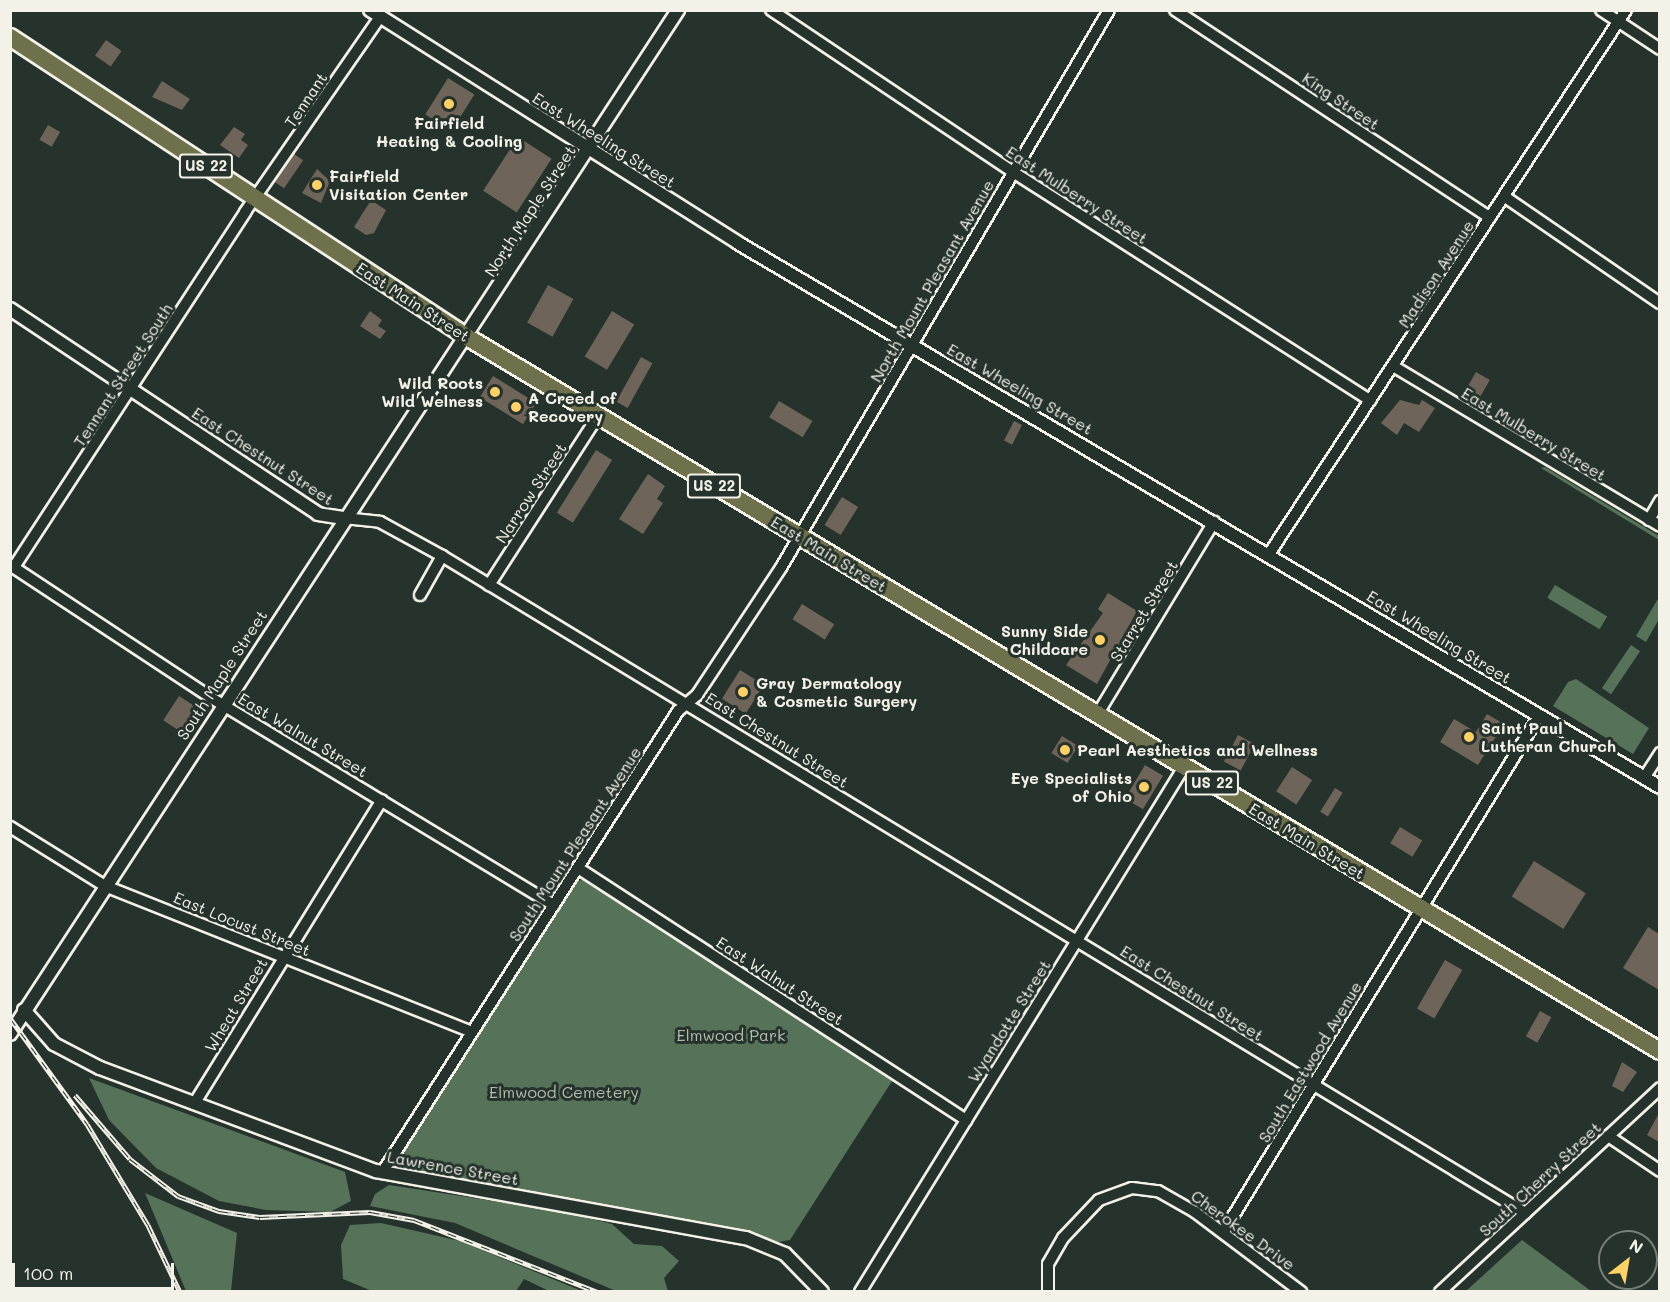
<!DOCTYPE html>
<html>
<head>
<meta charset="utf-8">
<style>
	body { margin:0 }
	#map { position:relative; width:1670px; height:1302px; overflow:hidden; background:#26332d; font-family:Mali,sans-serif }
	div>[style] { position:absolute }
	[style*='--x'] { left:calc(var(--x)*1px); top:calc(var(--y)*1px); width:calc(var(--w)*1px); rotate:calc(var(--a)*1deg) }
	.green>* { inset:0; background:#567259; transform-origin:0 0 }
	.building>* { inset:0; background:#6f6459; transform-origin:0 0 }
	.roads { filter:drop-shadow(2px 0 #f4f1e8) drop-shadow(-2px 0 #f4f1e8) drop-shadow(0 2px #f4f1e8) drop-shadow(0 -2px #f4f1e8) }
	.minor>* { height:10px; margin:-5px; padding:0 5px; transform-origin:5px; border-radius:5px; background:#26332d }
	.tertiary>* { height:12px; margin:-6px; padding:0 6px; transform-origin:6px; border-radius:6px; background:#26332d }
	.primary>* { height:16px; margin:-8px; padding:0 8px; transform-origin:8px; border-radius:8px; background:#6e714b }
	.rail>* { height:5px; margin-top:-2.5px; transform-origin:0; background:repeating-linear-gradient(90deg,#26332d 0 9px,#f4f1e8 0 18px); box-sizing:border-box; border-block:2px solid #f4f1e8 }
	.dots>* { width:16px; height:16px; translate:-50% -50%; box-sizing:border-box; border:3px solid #26332d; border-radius:50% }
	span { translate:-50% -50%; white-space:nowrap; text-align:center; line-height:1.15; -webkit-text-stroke:6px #26332d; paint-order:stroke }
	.shield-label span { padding:2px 4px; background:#26332d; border:2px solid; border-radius:4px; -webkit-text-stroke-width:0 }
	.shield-label { font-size:15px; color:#f4f1e8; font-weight:700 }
	.street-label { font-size:16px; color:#f4f1e8 }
	.poi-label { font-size:16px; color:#f4f1e8; font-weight:700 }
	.left { translate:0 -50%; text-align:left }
	.right { translate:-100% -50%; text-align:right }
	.park-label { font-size:16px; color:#b5beaf }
	.frame { position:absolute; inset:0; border:12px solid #f4f1e8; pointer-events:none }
	.north { position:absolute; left:1598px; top:1230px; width:60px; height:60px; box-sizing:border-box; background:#26332d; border:2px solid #787f78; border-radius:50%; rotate:31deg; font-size:16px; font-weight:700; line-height:24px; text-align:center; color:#f4f1e8 }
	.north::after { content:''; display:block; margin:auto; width:21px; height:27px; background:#ffd166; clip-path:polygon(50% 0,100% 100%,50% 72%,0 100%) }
	.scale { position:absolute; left:12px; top:1263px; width:162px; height:27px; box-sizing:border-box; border:3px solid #f4f1e8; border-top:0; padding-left:8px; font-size:18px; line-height:21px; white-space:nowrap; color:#f4f1e8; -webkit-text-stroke:4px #26332d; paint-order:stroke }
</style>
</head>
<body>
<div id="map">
	<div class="green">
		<div style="clip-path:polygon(1545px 467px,1659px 536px,1659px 540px,1541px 468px)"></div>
		<div style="left:1555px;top:585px;width:61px;height:15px;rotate:31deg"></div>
		<div style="clip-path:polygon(1659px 597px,1659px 619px,1646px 642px,1636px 636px)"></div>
		<div style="left:1631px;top:645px;width:11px;height:52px;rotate:34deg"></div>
		<div style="clip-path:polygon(1576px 679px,1649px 728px,1633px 754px,1553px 706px,1568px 682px)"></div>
		<div style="clip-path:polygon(583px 880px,892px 1081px,790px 1240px,778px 1242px,753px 1233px,396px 1167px,395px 1160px,508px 984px,577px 881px)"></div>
		<div style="clip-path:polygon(89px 1078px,345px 1172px,351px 1201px,330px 1212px,266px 1210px,219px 1201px,156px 1168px,109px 1120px)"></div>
		<div style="clip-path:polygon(389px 1185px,560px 1211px,612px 1224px,634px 1244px,662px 1246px,679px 1261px,664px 1278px,668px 1291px,616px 1291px,455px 1223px,370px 1206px,375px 1194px)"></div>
		<div style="clip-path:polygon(145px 1193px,237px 1233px,231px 1291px,186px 1291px)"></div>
		<div style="clip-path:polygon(381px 1223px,460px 1241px,582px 1291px,549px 1291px,524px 1279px,516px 1291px,372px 1291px,343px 1279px,341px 1245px,350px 1225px)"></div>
		<div style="clip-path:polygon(1522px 1240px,1591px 1291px,1466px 1291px)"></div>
	</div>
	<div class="building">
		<div style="left:106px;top:40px;width:19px;height:19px;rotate:35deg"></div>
		<div style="left:448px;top:78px;width:31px;height:43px;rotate:32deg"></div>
		<div style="clip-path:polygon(162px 81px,190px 99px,182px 110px,152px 97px)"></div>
		<div style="left:48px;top:125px;width:14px;height:17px;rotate:30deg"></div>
		<div style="clip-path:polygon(234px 127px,245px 134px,241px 140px,248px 145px,239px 158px,220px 145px)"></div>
		<div style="left:518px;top:137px;width:40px;height:64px;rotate:33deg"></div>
		<div style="left:294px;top:154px;width:11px;height:34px;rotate:34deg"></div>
		<div style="clip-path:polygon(317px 169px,330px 181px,321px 203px,302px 193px)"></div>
		<div style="clip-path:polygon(371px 200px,386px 210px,374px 233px,366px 235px,354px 227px)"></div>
		<div style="left:548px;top:285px;width:29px;height:43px;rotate:29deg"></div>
		<div style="clip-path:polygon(370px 311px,382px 320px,378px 326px,386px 331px,380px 339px,360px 326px)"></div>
		<div style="left:612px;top:311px;width:26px;height:53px;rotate:31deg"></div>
		<div style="left:641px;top:357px;width:13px;height:51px;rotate:29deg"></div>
		<div style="left:1476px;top:372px;width:16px;height:21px;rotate:30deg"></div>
		<div style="left:493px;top:376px;width:51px;height:25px;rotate:32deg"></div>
		<div style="clip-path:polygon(1400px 400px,1419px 405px,1422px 400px,1435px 408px,1419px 432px,1404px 423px,1397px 435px,1381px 423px)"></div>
		<div style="left:779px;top:401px;width:39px;height:19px;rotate:31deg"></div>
		<div style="left:1014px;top:421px;width:9px;height:22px;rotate:27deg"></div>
		<div style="left:596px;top:450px;width:19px;height:74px;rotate:32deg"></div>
		<div style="clip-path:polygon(648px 474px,665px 486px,657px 499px,663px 503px,643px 534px,619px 519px)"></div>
		<div style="left:842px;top:497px;width:19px;height:33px;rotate:32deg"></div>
		<div style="clip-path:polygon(1108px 593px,1137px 611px,1097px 684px,1066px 665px,1103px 613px,1098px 609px)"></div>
		<div style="left:802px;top:604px;width:38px;height:18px;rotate:32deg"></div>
		<div style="left:740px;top:670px;width:28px;height:34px;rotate:32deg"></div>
		<div style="left:179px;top:696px;width:24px;height:29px;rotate:33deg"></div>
		<div style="clip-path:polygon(1487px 714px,1504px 724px,1478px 765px,1440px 742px,1454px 719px,1476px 732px)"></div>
		<div style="left:1238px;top:735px;width:19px;height:30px;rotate:28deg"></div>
		<div style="left:1062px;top:736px;width:19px;height:20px;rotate:32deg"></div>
		<div style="left:1145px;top:765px;width:21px;height:39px;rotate:31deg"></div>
		<div style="left:1292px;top:767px;width:24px;height:29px;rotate:33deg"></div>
		<div style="left:1335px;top:788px;width:9px;height:28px;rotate:32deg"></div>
		<div style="left:1400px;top:827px;width:26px;height:19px;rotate:31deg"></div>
		<div style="left:1534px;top:861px;width:61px;height:42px;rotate:32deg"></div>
		<div style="clip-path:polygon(1648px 927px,1659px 934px,1659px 990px,1623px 968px)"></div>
		<div style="left:1445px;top:960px;width:20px;height:56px;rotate:30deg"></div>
		<div style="left:1540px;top:1011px;width:13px;height:29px;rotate:29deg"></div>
		<div style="clip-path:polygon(1622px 1062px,1637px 1072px,1623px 1092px,1612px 1086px)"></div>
		<div style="clip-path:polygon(1659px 1113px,1659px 1142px,1647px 1135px)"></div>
	</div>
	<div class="roads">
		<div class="minor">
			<div style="--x:771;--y:10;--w:291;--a:33.8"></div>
			<div style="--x:1013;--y:172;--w:424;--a:32.6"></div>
			<div style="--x:1175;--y:10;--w:377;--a:33.4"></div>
			<div style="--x:1601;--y:10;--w:71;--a:33.5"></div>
			<div style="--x:1505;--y:197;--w:188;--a:34.4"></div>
			<div style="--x:1393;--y:366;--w:311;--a:30.9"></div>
			<div style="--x:344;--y:518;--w:36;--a:6"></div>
			<div style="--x:380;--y:522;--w:71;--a:28.7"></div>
			<div style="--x:442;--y:556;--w:1267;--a:31.24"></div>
			<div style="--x:1649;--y:520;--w:22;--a:-60"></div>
			<div style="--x:1269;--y:554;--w:651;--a:-56.73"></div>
			<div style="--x:10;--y:565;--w:240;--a:33.4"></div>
			<div style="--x:210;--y:697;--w:402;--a:31.2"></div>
			<div style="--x:14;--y:567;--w:424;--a:-56.9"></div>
			<div style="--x:245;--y:212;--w:237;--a:-55.3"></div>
			<div style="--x:489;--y:585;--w:201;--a:-57.2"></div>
			<div style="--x:420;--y:595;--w:45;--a:-60.6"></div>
			<div style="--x:1097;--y:715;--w:226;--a:-58.8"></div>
			<div style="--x:1644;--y:778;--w:30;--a:-57"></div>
			<div style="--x:10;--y:827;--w:112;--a:31.8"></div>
			<div style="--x:105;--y:886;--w:394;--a:21.7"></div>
			<div style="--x:578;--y:868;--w:463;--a:33"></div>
			<div style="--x:194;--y:1104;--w:357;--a:-58.3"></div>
			<div style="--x:1608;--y:1136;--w:63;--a:33.9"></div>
			<div style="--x:382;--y:1173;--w:549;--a:-57.35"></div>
			<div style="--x:678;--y:711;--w:25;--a:-40"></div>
			<div style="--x:697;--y:695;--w:154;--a:-56.6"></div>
			<div style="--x:782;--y:566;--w:645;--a:-59.54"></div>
			<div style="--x:1224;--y:1231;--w:604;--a:-58.55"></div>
			<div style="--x:860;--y:1292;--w:617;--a:-58.32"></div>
			<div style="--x:1048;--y:1292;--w:28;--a:-90"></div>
			<div style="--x:1048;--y:1264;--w:30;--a:-60"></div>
			<div style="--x:1063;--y:1238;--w:52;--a:-46.5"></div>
			<div style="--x:1099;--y:1200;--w:35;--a:-20"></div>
			<div style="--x:1132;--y:1188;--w:26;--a:7"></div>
			<div style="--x:1158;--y:1191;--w:43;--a:29.6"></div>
			<div style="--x:1195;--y:1212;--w:133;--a:37"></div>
			<div style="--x:1440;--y:1292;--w:300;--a:-42.8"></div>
		</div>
		<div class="tertiary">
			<div style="--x:370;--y:10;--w:436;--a:32.3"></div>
			<div style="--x:738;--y:243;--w:1071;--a:30.54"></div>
			<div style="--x:10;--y:309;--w:370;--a:33.6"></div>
			<div style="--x:318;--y:514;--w:26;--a:9"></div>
			<div style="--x:24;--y:1010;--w:45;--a:48.6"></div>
			<div style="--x:54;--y:1044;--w:52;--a:27.6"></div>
			<div style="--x:100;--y:1068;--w:295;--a:20.5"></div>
			<div style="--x:376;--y:1171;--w:376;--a:10.3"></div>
			<div style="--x:746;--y:1238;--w:42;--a:22.3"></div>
			<div style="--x:785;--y:1254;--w:53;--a:45.8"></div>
			<div style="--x:10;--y:1034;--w:1223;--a:-56.88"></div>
		</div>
		<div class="primary">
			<div style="--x:10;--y:37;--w:547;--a:33.28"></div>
			<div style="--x:467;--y:337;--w:1390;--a:30.9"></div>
		</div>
	</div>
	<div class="rail">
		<div style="--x:10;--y:1018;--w:131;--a:54"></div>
		<div style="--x:87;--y:1124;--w:118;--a:58.9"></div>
		<div style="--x:148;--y:1225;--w:74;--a:64.5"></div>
		<div style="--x:75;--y:1095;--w:84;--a:49.3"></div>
		<div style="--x:130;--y:1159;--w:61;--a:37.6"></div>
		<div style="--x:178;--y:1196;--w:44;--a:20.1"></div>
		<div style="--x:219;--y:1211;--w:41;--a:8.3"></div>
		<div style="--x:260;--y:1217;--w:110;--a:-2.6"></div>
		<div style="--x:370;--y:1212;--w:45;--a:10.3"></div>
		<div style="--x:414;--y:1220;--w:198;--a:21.4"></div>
	</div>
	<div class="dots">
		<div style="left:449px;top:104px;background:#ffd166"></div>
		<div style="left:317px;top:185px;background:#ffd166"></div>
		<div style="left:495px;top:392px;background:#ffd166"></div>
		<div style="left:516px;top:407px;background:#ffd166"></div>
		<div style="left:1100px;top:640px;background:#ffd166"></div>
		<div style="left:743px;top:692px;background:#ffd166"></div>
		<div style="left:1469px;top:737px;background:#ffd166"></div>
		<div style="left:1065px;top:750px;background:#ffd166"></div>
		<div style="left:1144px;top:787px;background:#ffd166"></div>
	</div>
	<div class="shield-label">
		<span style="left:206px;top:166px">US 22</span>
		<span style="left:714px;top:486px">US 22</span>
		<span style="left:1212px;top:783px">US 22</span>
	</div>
	<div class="street-label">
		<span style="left:306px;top:100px;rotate:-56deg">Tennant</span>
		<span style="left:1341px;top:101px;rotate:34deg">King Street</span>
		<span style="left:604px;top:140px;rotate:32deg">East Wheeling Street</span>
		<span style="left:1077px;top:195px;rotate:33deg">East Mulberry Street</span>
		<span style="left:530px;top:211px;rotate:-57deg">North Maple Street</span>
		<span style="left:1436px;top:274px;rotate:-57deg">Madison Avenue</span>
		<span style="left:932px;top:281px;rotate:-60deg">North Mount Pleasant Avenue</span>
		<span style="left:413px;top:302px;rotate:33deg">East Main Street</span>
		<span style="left:123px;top:375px;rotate:-57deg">Tennant Street South</span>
		<span style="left:1020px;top:389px;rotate:30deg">East Wheeling Street</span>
		<span style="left:1534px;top:434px;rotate:31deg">East Mulberry Street</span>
		<span style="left:263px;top:456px;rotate:33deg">East Chestnut Street</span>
		<span style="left:531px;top:493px;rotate:-57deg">Narrow Street</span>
		<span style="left:829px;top:554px;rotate:31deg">East Main Street</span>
		<span style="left:1144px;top:611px;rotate:-59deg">Starret Street</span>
		<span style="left:1439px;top:637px;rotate:31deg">East Wheeling Street</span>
		<span style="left:222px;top:675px;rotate:-57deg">South Maple Street</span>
		<span style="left:303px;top:735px;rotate:31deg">East Walnut Street</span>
		<span style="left:777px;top:740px;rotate:32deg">East Chestnut Street</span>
		<span style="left:1307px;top:841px;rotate:31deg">East Main Street</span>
		<span style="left:575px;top:844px;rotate:-57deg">South Mount Pleasant Avenue</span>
		<span style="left:242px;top:924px;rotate:22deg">East Locust Street</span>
		<span style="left:780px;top:981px;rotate:33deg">East Walnut Street</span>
		<span style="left:1192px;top:993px;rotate:32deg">East Chestnut Street</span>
		<span style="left:236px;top:1005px;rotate:-59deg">Wheat Street</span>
		<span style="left:1009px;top:1021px;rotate:-58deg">Wyandotte Street</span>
		<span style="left:1310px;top:1062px;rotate:-59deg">South Eastwood Avenue</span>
		<span style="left:453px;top:1168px;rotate:10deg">Lawrence Street</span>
		<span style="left:1540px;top:1179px;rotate:-43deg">South Cherry Street</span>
		<span style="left:1243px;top:1230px;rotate:36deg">Cherokee Drive</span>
	</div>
	<div class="poi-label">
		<span style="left:449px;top:132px">Fairfield<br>Heating &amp; Cooling</span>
		<span class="left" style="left:329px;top:185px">Fairfield<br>Visitation Center</span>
		<span class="right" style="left:483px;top:392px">Wild Roots<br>Wild Welness</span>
		<span class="left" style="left:528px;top:407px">A Creed of<br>Recovery</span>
		<span class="right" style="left:1088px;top:640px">Sunny Side<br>Childcare</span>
		<span class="left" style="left:756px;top:692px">Gray Dermatology<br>&amp; Cosmetic Surgery</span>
		<span class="left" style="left:1481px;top:737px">Saint Paul<br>Lutheran Church</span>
		<span class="left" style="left:1077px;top:750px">Pearl Aesthetics and Wellness</span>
		<span class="right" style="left:1132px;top:787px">Eye Specialists<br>of Ohio</span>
	</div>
	<div class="park-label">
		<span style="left:731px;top:1035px">Elmwood Park</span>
		<span style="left:564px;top:1092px">Elmwood Cemetery</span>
	</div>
	<div class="frame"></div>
	<div class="north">N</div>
	<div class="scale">100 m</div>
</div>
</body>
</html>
